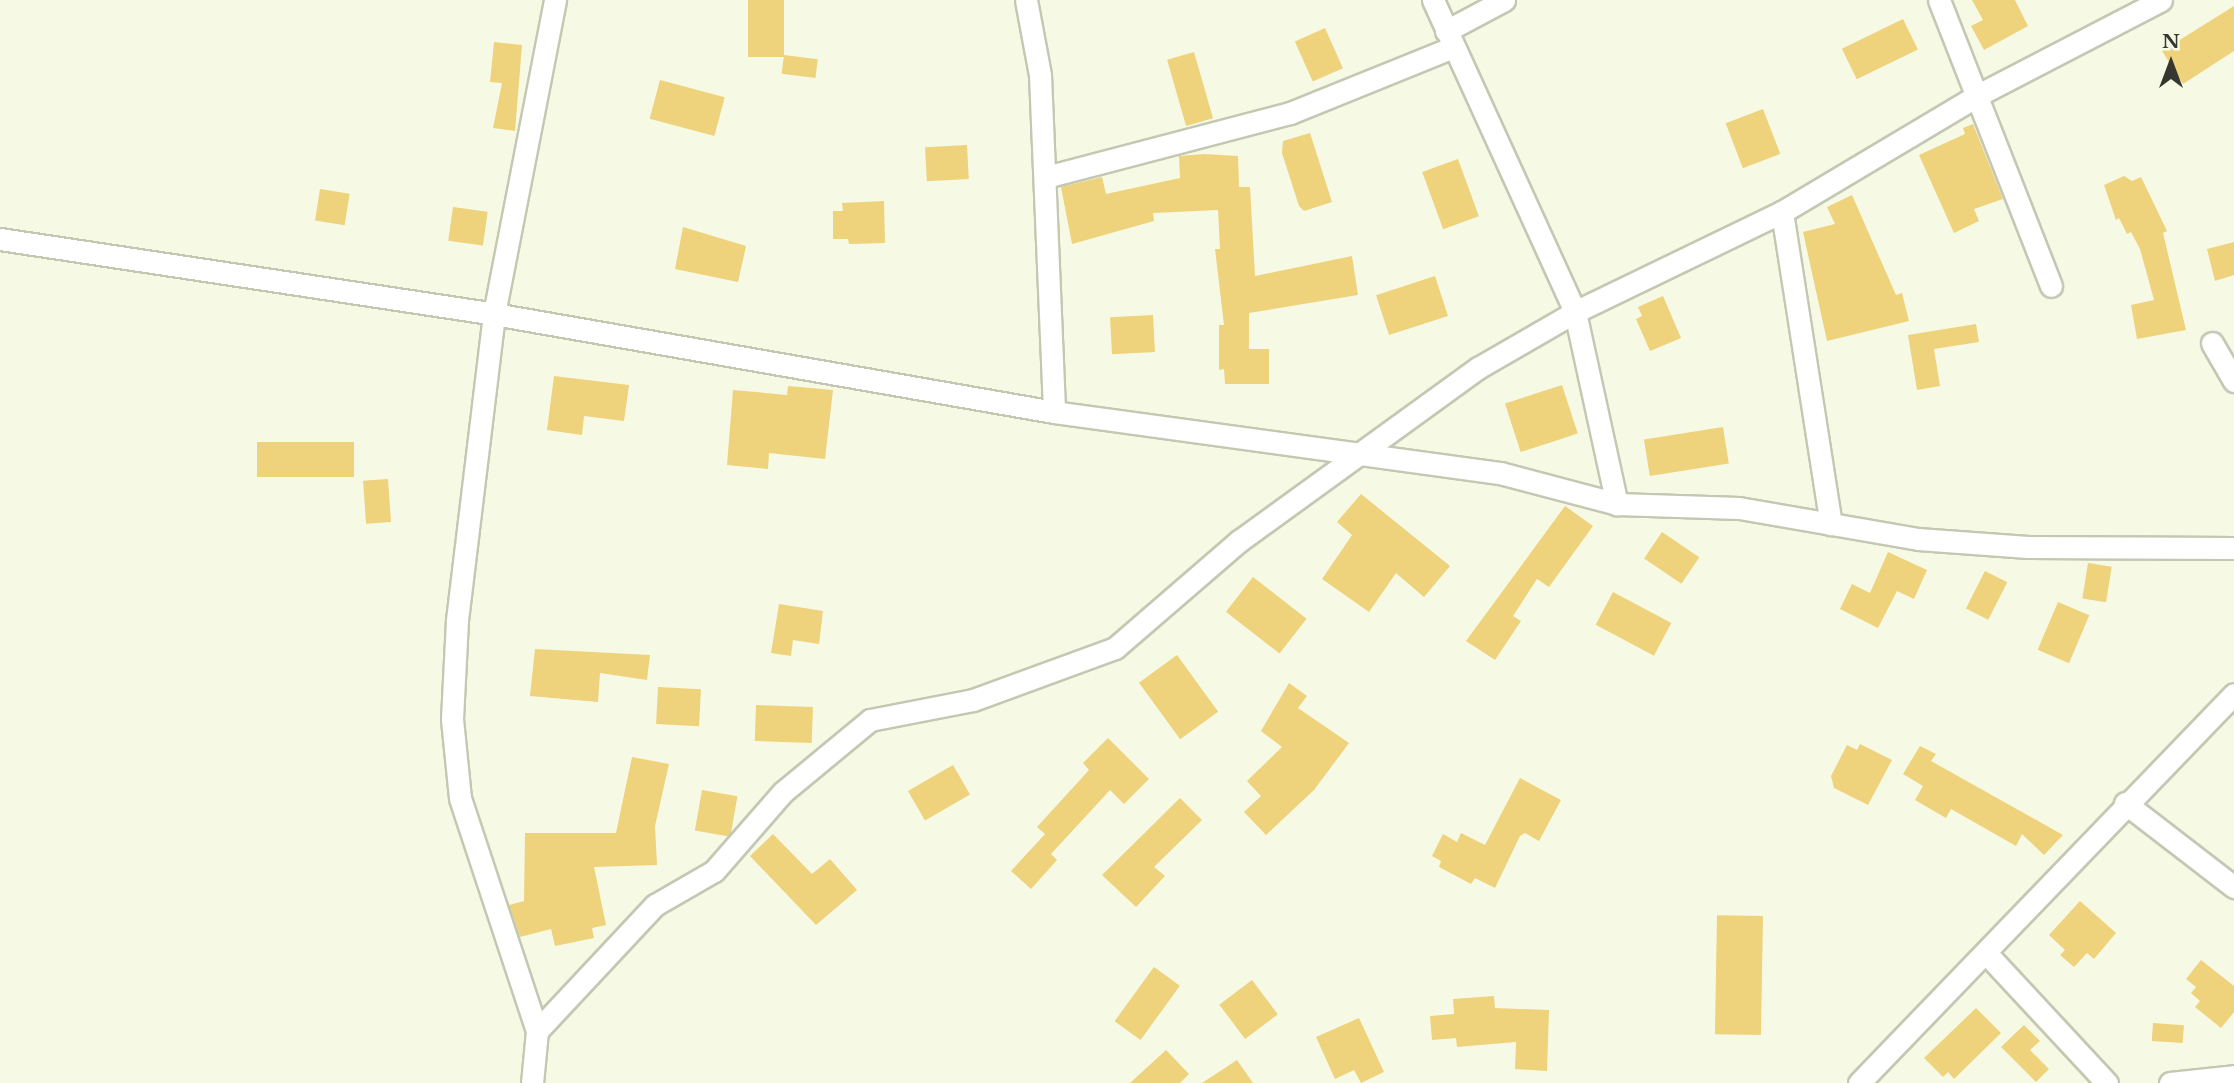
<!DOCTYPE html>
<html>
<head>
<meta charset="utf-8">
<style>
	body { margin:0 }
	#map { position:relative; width:2234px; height:1083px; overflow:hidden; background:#f6fae5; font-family:"Libre Baskerville",serif }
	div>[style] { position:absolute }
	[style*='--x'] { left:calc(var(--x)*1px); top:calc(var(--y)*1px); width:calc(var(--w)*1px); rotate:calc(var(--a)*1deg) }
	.building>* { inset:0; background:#eed27c; transform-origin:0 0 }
	.roads { filter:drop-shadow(2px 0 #c4c8b3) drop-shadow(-2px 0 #c4c8b3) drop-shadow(0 2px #c4c8b3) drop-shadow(0 -2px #c4c8b3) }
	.minor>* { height:21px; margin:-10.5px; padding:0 10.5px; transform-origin:10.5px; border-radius:10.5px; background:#fff }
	span { translate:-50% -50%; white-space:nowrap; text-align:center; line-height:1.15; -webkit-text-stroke:6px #f6fae5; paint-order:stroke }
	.north { position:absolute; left:2136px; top:28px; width:70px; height:70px; -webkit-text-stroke:5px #f6fae5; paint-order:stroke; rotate:0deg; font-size:19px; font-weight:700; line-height:28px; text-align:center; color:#36372f }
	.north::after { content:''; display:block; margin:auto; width:24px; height:32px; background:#36372f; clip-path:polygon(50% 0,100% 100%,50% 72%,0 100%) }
</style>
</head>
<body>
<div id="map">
	<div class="building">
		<div style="left:748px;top:0;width:36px;height:57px"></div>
		<div style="clip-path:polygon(1972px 0,2015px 0,2028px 26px,1984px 50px,1971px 26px,1983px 20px)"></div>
		<div style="clip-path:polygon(2234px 6px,2234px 51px,2183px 84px,2162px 51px)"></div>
		<div style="left:1903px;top:19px;width:34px;height:68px;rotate:64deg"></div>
		<div style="left:1325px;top:28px;width:44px;height:33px;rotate:66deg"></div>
		<div style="clip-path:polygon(494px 42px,522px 45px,515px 131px,493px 128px,502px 83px,490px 82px)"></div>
		<div style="left:1194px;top:52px;width:69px;height:28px;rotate:74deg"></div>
		<div style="left:784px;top:55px;width:34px;height:19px;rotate:7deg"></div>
		<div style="left:660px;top:80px;width:67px;height:40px;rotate:15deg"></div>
		<div style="left:1763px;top:109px;width:48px;height:40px;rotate:69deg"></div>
		<div style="clip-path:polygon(1973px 124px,2003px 199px,1974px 209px,1979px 221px,1954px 233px,1919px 155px,1965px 134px,1963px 128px)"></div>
		<div style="clip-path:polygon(1310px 133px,1332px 202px,1304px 211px,1299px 206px,1282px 153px,1283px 141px)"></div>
		<div style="left:967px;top:145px;width:34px;height:42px;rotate:87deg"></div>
		<div style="clip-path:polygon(1204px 154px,1238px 156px,1239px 187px,1250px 187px,1255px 276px,1352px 256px,1358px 295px,1249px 313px,1249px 349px,1269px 349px,1269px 384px,1225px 384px,1224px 369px,1219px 370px,1219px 325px,1224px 325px,1215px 249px,1220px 249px,1218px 210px,1153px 213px,1154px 221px,1072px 244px,1061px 187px,1102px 177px,1106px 194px,1180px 178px,1179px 156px)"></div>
		<div style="left:1458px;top:159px;width:61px;height:38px;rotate:70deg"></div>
		<div style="clip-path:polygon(2124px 176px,2132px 181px,2141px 177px,2167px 231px,2163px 233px,2186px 330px,2137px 339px,2131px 305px,2154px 300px,2140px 249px,2131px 232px,2127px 234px,2119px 218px,2116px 220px,2104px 185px)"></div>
		<div style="left:320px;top:189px;width:30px;height:32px;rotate:9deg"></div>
		<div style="clip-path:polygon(1852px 195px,1896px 295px,1902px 293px,1909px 321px,1827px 341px,1803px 232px,1835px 224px,1827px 207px)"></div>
		<div style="clip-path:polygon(884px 201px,885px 243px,849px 244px,848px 239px,833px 239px,833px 211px,843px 211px,842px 203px)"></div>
		<div style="left:453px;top:207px;width:35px;height:34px;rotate:8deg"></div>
		<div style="clip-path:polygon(683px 227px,746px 246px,738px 282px,675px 269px)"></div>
		<div style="clip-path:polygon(2234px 242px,2234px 275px,2215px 281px,2207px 249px)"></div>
		<div style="left:1435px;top:276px;width:42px;height:62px;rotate:72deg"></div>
		<div style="clip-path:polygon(1663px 296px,1681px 338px,1650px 351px,1636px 319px,1642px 316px,1638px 307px)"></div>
		<div style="left:1153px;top:315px;width:37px;height:43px;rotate:87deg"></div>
		<div style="clip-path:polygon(1976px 324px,1979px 342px,1934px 349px,1940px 386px,1917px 390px,1908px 335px)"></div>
		<div style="clip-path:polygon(554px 376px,629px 385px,624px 421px,584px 416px,582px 435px,547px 430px)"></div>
		<div style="left:1562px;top:385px;width:51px;height:60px;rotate:72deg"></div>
		<div style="clip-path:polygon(788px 386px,833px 390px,825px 459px,769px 453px,768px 469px,727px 465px,733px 390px,787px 395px)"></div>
		<div style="left:1723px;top:427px;width:37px;height:80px;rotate:81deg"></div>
		<div style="left:354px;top:442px;width:35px;height:97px;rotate:90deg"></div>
		<div style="left:388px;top:479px;width:43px;height:25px;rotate:86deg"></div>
		<div style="clip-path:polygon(1361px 494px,1450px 566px,1424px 597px,1396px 573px,1369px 612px,1322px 579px,1352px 535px,1337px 522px)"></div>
		<div style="clip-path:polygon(1565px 506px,1593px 526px,1549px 587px,1537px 579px,1513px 616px,1521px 621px,1495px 660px,1466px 641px)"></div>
		<div style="left:1662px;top:532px;width:45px;height:32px;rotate:34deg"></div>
		<div style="clip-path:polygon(1888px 552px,1927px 570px,1914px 599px,1897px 591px,1878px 628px,1840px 609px,1852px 584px,1870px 593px)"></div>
		<div style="left:2088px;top:563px;width:24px;height:36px;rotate:9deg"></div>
		<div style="left:1985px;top:571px;width:25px;height:42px;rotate:27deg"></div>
		<div style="left:1253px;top:577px;width:68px;height:44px;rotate:38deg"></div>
		<div style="left:1613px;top:592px;width:66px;height:37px;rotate:28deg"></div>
		<div style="left:2058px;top:602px;width:34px;height:52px;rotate:23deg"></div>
		<div style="clip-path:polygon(779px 604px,823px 611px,819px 644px,793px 640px,791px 656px,771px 653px)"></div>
		<div style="clip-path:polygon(535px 649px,650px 655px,647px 680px,600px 673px,598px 702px,530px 696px)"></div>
		<div style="left:1177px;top:655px;width:70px;height:47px;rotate:54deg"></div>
		<div style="clip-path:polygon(1289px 683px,1307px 696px,1298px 708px,1349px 743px,1314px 790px,1266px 835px,1244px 812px,1261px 796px,1247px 781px,1282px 747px,1261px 731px)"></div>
		<div style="left:658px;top:687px;width:43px;height:37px;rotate:3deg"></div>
		<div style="left:756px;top:705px;width:57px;height:36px;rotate:2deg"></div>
		<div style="clip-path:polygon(1108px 738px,1149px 779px,1124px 804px,1110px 790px,1051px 854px,1057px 860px,1031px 889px,1011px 871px,1045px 834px,1037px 827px,1089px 770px,1083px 763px)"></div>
		<div style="clip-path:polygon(1860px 744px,1892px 760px,1868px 805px,1834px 788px,1831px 776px,1847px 745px,1857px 750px)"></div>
		<div style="clip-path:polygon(1920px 746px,1936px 754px,1931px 761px,2063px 835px,2044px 855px,2022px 834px,2016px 846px,1951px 809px,1946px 818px,1915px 800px,1923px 786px,1903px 774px)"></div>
		<div style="clip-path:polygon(632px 757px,669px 764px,655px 826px,657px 865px,594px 867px,606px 925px,592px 928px,594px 938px,555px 946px,551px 929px,520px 937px,509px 905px,524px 901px,525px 833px,616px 833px)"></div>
		<div style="left:953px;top:765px;width:34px;height:52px;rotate:60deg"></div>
		<div style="clip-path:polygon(1520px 778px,1561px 800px,1539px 841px,1525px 833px,1520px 836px,1495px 888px,1475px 878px,1471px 884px,1439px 867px,1441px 861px,1432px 856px,1443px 834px,1457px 842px,1461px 833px,1485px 845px)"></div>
		<div style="left:702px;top:790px;width:36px;height:41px;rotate:10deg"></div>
		<div style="clip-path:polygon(1180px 798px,1202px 820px,1154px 867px,1165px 876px,1136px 907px,1102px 875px)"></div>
		<div style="clip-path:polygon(773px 834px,812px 874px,830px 859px,857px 890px,816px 925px,750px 856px)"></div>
		<div style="clip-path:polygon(2080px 901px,2116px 933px,2094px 959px,2087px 953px,2074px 967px,2060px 955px,2065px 950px,2049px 935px)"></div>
		<div style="left:1763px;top:916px;width:119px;height:46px;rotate:91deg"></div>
		<div style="clip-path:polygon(2201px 960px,2234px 986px,2234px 1012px,2221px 1028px,2195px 1007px,2200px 1001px,2191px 993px,2196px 987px,2186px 979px)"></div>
		<div style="left:1154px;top:967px;width:32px;height:67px;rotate:36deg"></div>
		<div style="left:1252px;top:980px;width:43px;height:41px;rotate:53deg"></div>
		<div style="clip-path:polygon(1494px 996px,1495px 1008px,1549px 1010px,1547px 1071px,1515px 1069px,1516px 1042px,1457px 1047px,1456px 1038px,1432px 1040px,1430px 1016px,1454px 1014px,1453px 999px)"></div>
		<div style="clip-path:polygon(1976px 1008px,2001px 1033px,1954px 1079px,1948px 1072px,1943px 1077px,1924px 1058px)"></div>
		<div style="clip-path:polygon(1359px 1018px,1384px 1072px,1361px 1083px,1354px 1070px,1335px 1079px,1316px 1037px)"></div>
		<div style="left:2153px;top:1023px;width:31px;height:18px;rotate:4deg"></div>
		<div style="clip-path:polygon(2024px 1025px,2040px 1041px,2030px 1050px,2049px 1069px,2036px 1082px,2001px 1047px)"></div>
		<div style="clip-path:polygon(1166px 1050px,1189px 1074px,1180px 1083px,1130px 1083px)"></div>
		<div style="clip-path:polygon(1237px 1060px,1253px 1083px,1202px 1083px)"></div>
	</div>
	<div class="roads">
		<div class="minor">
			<div style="--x:1026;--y:0;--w:76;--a:79.4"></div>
			<div style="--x:1040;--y:75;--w:337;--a:87.6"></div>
			<div style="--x:1433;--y:0;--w:343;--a:65.5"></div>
			<div style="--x:1575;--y:312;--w:197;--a:77.7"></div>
			<div style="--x:1939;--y:0;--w:307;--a:68.6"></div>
			<div style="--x:1446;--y:31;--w:66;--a:-28.1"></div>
			<div style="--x:1046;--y:177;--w:252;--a:-14.7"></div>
			<div style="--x:1290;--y:113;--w:176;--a:-22"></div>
			<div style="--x:1782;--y:212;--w:316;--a:81.1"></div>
			<div style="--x:0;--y:239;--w:500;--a:8.6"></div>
			<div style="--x:494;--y:314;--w:569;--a:9.93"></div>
			<div style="--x:1054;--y:412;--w:450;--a:7.8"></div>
			<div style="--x:1500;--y:473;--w:121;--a:14.8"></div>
			<div style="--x:1617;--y:504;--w:122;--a:1.9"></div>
			<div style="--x:1739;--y:508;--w:182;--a:9.8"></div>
			<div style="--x:1918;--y:539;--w:110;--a:4.2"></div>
			<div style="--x:2028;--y:547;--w:206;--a:0.3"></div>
			<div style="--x:2212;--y:343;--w:44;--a:59.9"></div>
			<div style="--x:2125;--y:803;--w:138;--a:37.6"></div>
			<div style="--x:1986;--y:953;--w:178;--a:47.1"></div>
			<div style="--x:537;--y:1031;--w:173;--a:-46.9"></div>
			<div style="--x:655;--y:905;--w:68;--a:-30"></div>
			<div style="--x:714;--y:871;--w:105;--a:-48.9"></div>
			<div style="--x:783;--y:792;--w:113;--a:-39.6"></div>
			<div style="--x:870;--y:720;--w:105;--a:-11"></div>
			<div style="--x:973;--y:700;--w:151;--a:-20.1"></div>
			<div style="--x:1115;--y:648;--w:164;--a:-40.8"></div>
			<div style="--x:1239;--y:541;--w:295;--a:-35.9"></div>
			<div style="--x:1478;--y:368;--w:112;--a:-30"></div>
			<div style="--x:1575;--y:312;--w:230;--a:-25.8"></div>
			<div style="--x:1782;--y:212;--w:228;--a:-30.8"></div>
			<div style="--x:1978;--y:95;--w:206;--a:-27.4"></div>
			<div style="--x:532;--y:1083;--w:52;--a:-84.5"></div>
			<div style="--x:537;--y:1031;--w:245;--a:-108.3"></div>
			<div style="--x:460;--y:798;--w:79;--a:-95.8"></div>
			<div style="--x:452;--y:719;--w:99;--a:-87.1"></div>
			<div style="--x:457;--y:620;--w:308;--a:-83.1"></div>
			<div style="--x:494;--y:314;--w:320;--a:-79"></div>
			<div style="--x:1859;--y:1083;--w:540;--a:-46.05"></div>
			<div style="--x:2170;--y:1083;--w:64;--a:-6.2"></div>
		</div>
	</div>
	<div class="north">N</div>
</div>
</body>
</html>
